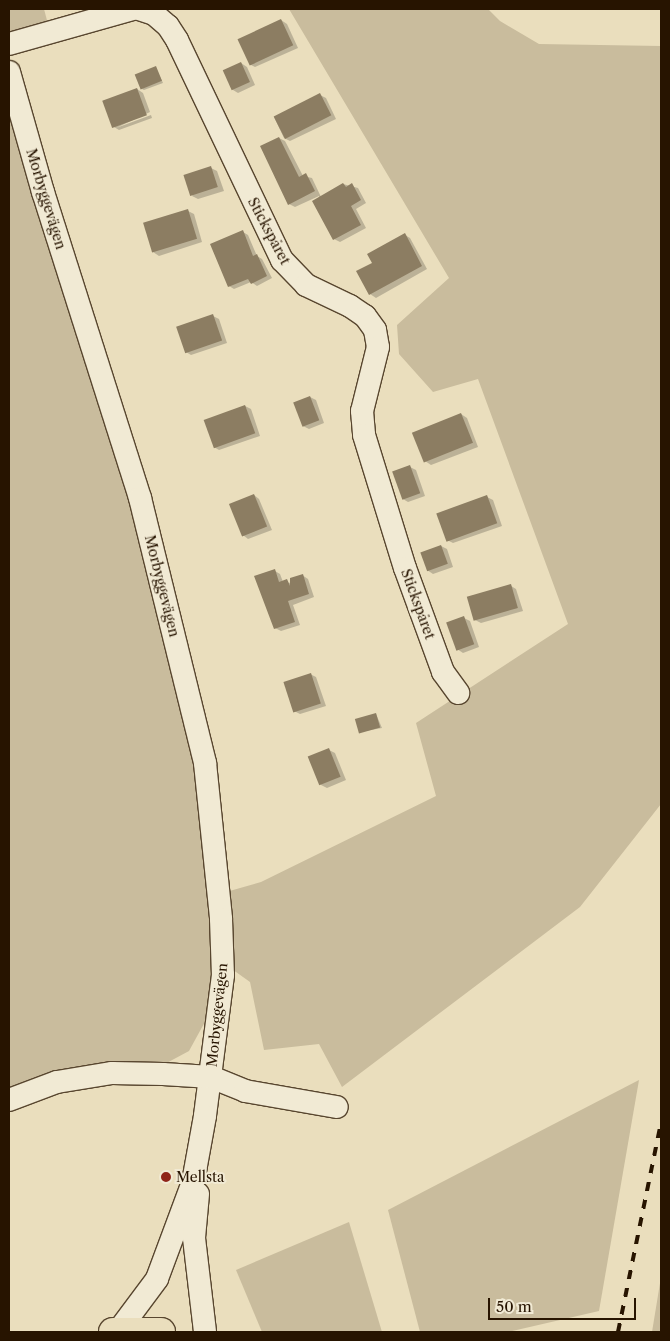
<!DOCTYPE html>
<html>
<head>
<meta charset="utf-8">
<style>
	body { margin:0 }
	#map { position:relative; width:670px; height:1341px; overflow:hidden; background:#eadebd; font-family:"Libre Caslon Text",serif }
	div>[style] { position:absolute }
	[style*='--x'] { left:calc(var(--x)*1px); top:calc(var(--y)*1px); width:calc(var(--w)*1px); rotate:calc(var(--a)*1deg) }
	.green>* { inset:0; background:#c9bc9d }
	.shadow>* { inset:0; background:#0003 }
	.building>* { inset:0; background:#8c7d62; transform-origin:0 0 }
	.roads { filter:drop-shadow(1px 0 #58462f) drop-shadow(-1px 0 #58462f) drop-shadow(0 1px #58462f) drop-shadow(0 -1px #58462f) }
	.minor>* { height:22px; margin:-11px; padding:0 11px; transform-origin:11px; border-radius:11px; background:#f1ead4 }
	.highway>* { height:28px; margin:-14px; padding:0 14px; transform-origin:14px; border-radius:14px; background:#eadebd }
	.rail>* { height:4px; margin-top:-2px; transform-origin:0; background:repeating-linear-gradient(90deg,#271400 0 9px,transparent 0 18px) }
	.dots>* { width:14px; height:14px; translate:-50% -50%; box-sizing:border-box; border:2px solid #f1ead4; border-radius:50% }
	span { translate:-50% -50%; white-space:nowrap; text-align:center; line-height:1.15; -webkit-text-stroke:4px #f1ead4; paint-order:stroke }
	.street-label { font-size:14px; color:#271400 }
	.poi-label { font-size:14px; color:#271400 }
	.left { translate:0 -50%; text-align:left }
	.frame { position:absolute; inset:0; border:10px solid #271400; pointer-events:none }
	.scale { position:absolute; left:488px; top:1298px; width:148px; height:22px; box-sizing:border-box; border:2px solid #271400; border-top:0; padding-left:6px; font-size:15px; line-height:18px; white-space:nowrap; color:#271400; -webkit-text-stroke:4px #f1ead4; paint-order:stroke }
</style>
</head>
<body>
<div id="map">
	<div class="green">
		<div style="clip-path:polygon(9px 9px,44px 9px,49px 28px,9px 43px)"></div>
		<div style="clip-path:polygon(289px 9px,488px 9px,500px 21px,539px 44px,661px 46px,661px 804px,580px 907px,342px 1087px,319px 1044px,264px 1050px,250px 982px,229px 967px,218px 998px,189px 1051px,161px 1066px,9px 1100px,9px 72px,205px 763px,219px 894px,261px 882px,436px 796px,416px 723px,568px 624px,478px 379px,433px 392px,399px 354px,397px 325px,449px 278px)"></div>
		<div style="clip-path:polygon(639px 1080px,599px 1311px,508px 1332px,420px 1332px,388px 1210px)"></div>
		<div style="clip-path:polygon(349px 1222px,382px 1332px,262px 1332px,236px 1270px)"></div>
		<div style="clip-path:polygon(661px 1277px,661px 1332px,652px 1332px)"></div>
	</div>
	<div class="shadow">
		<div style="clip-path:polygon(281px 20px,287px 24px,298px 48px,255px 67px,249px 64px)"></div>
		<div style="clip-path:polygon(241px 63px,247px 67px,255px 85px,238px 93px,233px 90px)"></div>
		<div style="clip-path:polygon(156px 68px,163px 83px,144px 90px,142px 89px)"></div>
		<div style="clip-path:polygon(137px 89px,143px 93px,150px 112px,116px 128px,151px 115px,152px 118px,119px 130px,114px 127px)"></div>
		<div style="clip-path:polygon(320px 95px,326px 98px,336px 119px,290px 141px,284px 138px,274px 117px)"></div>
		<div style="clip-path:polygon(279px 138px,285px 141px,303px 176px,312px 178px,321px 197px,343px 184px,358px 188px,366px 203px,356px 209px,366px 228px,340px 242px,334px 239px,319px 196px,295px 207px,289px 204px)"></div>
		<div style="clip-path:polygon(211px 168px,217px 171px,224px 191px,198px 199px,192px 196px)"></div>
		<div style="clip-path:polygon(188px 211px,194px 214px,202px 242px,159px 256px,153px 252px)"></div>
		<div style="clip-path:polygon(243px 232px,248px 235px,257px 256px,262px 259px,272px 278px,257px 286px,251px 282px,234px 289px,229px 286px)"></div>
		<div style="clip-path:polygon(405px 235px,410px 238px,427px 269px,376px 298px,370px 294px,373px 263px)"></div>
		<div style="clip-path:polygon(213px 316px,219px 319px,227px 343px,191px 355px,186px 352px)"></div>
		<div style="clip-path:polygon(310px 397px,316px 400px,324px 423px,309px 429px,303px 426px)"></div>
		<div style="clip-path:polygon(245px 406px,251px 409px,260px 436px,219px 450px,214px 447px)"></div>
		<div style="clip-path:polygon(461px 414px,467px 418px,478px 447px,431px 465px,425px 461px)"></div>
		<div style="clip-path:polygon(410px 467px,416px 470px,425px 496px,408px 502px,403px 499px)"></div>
		<div style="clip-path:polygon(254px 495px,259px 499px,272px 530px,248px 539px,243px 535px)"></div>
		<div style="clip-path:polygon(487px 497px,493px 500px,502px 526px,453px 543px,447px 540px)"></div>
		<div style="clip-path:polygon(441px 546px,447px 549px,453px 567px,433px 574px,427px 570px)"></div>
		<div style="clip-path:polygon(275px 571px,280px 574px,283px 582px,291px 583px,302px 575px,308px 579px,314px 597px,293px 605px,300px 625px,281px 631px,275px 628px)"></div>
		<div style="clip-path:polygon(511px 586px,516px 589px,523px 611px,481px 623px,475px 620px)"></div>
		<div style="clip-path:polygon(464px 618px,470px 621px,479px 647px,463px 653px,457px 649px)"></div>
		<div style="clip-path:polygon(310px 674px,316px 677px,326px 706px,300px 714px,294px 711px)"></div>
		<div style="clip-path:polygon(376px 714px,382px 728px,360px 732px)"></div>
		<div style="clip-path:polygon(329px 750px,335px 753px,346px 780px,327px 788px,321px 785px)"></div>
	</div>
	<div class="building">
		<div style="left:281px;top:19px;width:29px;height:48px;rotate:65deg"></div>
		<div style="left:241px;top:62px;width:22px;height:20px;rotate:66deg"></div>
		<div style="left:156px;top:66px;width:16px;height:23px;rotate:68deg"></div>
		<div style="left:137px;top:88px;width:29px;height:37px;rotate:70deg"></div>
		<div style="left:320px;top:93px;width:25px;height:52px;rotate:63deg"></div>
		<div style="clip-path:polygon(279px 137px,299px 177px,306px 173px,315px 191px,288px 205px,260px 146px)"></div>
		<div style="left:211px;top:166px;width:22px;height:29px;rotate:72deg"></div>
		<div style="clip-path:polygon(343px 183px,346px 187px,352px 183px,361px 200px,351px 206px,361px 225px,333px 240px,312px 201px)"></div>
		<div style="left:188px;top:209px;width:31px;height:47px;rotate:73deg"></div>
		<div style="clip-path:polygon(243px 230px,253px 256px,257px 254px,267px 276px,251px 284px,248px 279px,228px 287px,210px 244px)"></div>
		<div style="clip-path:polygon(405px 233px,422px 266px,369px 295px,356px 271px,372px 263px,367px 254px)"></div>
		<div style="left:213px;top:314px;width:28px;height:39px;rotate:71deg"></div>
		<div style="left:310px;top:396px;width:26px;height:18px;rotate:69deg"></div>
		<div style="left:245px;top:405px;width:30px;height:44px;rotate:70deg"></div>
		<div style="left:461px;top:413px;width:32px;height:53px;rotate:68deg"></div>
		<div style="left:410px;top:465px;width:30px;height:19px;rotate:70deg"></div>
		<div style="left:254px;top:494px;width:35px;height:27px;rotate:68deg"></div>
		<div style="left:487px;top:495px;width:30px;height:54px;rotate:70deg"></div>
		<div style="left:441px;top:545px;width:20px;height:22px;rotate:70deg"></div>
		<div style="clip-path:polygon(275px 569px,279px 582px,287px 579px,290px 586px,290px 578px,303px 574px,309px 594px,288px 601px,295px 622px,274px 629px,254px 576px)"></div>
		<div style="left:511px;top:584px;width:25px;height:46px;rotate:74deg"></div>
		<div style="left:464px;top:616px;width:30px;height:19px;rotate:70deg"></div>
		<div style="left:311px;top:673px;width:32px;height:29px;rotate:72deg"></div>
		<div style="left:376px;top:713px;width:15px;height:22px;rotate:74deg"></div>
		<div style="left:329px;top:748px;width:31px;height:23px;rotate:68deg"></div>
	</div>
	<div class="roads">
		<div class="minor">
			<div style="--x:139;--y:9;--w:16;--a:18"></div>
			<div style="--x:154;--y:14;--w:18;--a:41"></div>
			<div style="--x:168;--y:26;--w:17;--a:57"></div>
			<div style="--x:177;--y:40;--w:244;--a:64.5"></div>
			<div style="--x:282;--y:260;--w:35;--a:46"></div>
			<div style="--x:306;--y:285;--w:49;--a:25.5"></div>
			<div style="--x:350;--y:306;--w:18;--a:34"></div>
			<div style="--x:365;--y:316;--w:17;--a:54"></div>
			<div style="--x:375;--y:330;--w:17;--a:80"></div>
			<div style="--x:378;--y:347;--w:66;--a:104"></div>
			<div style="--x:362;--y:411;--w:24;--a:85"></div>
			<div style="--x:364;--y:435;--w:139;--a:72.9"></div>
			<div style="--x:405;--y:568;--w:111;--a:69.9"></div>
			<div style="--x:443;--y:672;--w:26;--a:54"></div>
			<div style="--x:9;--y:44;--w:129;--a:-15.8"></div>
			<div style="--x:9;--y:72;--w:125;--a:74.2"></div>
			<div style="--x:43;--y:192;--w:321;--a:72.4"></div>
			<div style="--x:140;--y:498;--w:273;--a:76.2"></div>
			<div style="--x:205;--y:763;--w:157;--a:84.1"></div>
			<div style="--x:221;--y:919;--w:56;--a:88"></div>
			<div style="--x:223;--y:975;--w:142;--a:97.3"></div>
			<div style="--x:205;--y:1116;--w:67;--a:100.3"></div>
			<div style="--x:193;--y:1182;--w:103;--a:110.4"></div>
			<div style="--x:157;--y:1279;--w:64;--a:126.7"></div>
			<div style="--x:9;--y:1100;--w:51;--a:-20.6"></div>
			<div style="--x:57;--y:1082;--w:56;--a:-9.3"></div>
			<div style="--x:112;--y:1073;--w:51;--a:1.1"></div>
			<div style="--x:163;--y:1074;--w:48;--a:3.6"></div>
			<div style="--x:211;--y:1077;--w:37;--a:22"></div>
			<div style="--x:245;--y:1091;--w:93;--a:9.9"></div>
			<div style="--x:198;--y:1194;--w:44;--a:95.2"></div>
			<div style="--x:194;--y:1238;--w:95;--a:83.3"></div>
		</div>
		<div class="highway">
			<div style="--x:113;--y:1332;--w:48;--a:0"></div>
		</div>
	</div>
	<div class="rail">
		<div style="--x:618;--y:1332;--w:213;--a:-78.4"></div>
	</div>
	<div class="dots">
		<div style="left:166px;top:1177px;background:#8f2418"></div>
	</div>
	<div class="street-label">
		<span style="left:46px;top:199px;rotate:73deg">Morbyggevägen</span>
		<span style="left:269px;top:231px;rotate:62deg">Stickspåret</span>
		<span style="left:162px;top:586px;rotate:76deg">Morbyggevägen</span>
		<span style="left:418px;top:604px;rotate:70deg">Stickspåret</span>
		<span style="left:217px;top:1015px;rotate:-84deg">Morbyggevägen</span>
	</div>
	<div class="poi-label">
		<span class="left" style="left:176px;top:1177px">Mellsta</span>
	</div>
	<div class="frame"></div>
	<div class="scale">50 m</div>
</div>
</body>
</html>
